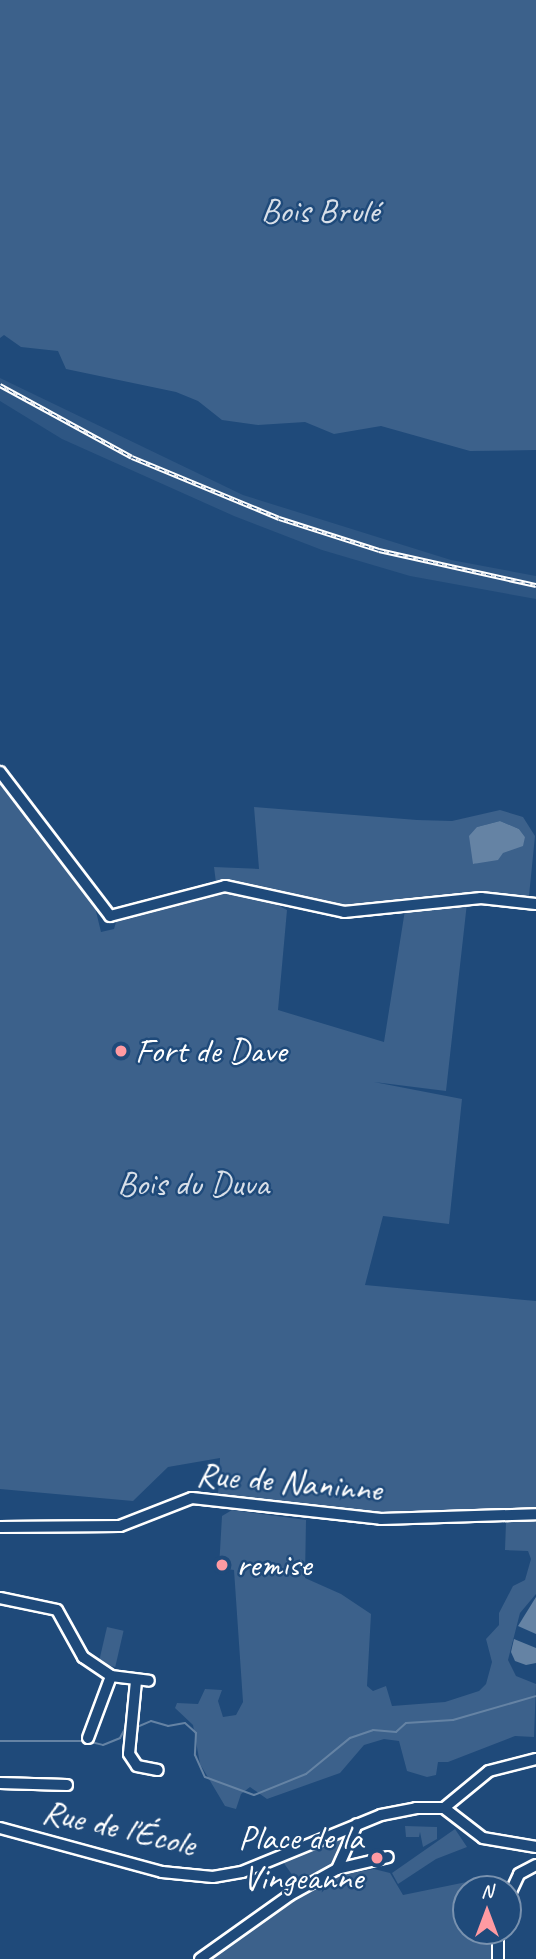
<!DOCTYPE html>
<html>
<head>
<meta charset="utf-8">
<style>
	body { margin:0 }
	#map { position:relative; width:536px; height:1959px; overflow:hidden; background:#1f4a7a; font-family:Caveat,sans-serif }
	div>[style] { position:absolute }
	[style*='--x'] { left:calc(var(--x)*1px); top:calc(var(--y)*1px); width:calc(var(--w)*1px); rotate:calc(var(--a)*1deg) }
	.built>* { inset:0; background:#2e5683 }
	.green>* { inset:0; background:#3c618b; transform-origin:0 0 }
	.water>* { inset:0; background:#6583a4 }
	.stream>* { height:2px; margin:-1px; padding:0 1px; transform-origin:1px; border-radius:1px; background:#6583a4 }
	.roads { filter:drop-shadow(2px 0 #fff) drop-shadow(-2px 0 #fff) drop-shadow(0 2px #fff) drop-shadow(0 -2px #fff) }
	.minor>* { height:10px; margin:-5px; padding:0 5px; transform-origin:5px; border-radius:5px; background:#1f4a7a }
	.rail>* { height:4.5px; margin-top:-2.25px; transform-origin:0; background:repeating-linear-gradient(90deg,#1f4a7a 0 5px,#fff 0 10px); box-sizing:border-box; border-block:2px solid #fff }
	.dots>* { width:19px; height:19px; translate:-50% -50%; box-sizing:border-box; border:4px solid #1f4a7a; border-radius:50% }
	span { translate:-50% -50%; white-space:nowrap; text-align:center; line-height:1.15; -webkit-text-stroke:5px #1f4a7a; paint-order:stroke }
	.park-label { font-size:35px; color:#d8dfe8 }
	.poi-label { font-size:35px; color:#fff }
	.left { translate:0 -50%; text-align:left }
	.right { translate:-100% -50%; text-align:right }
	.street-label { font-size:35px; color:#fff }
	.north { position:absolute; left:452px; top:1875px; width:70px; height:70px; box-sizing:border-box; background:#1f4a7a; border:2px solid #7992af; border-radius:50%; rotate:0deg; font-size:19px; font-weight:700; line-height:28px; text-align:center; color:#fff }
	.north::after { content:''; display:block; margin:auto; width:24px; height:32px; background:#ff9aa2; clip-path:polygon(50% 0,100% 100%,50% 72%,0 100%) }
</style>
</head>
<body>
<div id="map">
	<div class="built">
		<div style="clip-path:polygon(0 378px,243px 495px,451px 560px,536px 576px,536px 599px,410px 576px,322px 550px,234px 516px,62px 439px,0 401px)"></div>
	</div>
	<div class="green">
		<div style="clip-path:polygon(0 0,536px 0,536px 450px,470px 451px,381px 426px,334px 434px,305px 422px,258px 425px,222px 420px,198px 401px,176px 392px,66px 369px,58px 351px,21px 347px,4px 335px,0 338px)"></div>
		<div style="clip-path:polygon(0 777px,93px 899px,101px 932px,114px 929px,116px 922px,216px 891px,268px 900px,287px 910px,278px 1010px,384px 1042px,405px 910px,467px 903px,446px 1091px,374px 1082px,462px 1099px,449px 1224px,383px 1216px,365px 1285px,536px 1301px,536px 1508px,365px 1513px,218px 1495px,220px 1458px,168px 1467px,133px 1501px,0 1489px)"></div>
		<div style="clip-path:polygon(evenodd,254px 807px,417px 820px,452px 821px,500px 810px,523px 817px,535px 836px,529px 896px,344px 908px,216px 883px,214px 867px,259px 869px,254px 807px,500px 821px,519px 829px,525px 837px,510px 849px,474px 864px,477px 827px,500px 821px)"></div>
		<div style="clip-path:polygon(232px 1510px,306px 1520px,305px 1578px,341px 1594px,371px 1614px,367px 1686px,373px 1691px,386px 1686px,392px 1706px,445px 1702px,479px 1691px,486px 1684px,492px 1662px,486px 1639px,499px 1625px,499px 1613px,513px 1586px,525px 1580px,531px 1559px,528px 1551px,505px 1550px,506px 1522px,536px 1518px,536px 1594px,520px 1613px,508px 1660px,516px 1676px,536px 1684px,534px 1737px,515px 1736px,448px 1762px,438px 1762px,436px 1775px,427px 1777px,407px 1771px,399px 1741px,384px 1739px,364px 1745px,340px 1773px,267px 1799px,250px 1787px,241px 1794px,236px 1809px,225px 1806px,200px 1764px,193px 1725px,175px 1708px,177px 1703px,198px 1704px,205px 1689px,222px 1690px,218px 1701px,223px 1717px,236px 1715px,243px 1702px,234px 1570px,219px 1568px,222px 1516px)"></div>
		<div style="left:107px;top:1627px;width:17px;height:37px;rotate:13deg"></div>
		<div style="clip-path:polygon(405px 1826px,437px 1827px,437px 1839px,423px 1847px,420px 1832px,419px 1837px,406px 1837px)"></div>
		<div style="clip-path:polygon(455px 1829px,467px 1847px,436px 1859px,398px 1884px,392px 1873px)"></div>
		<div style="clip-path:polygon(347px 1837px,338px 1859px,298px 1883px,283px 1862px)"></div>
		<div style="clip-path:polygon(374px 1869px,390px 1873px,403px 1895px,491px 1877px,497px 1887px,508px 1887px,466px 1889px,466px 1931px,495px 1931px,494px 1959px,207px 1959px,331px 1877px)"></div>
	</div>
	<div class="water">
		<div style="clip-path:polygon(500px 821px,519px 829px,525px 837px,523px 846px,503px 853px,498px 860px,473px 864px,469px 836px,477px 827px)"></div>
		<div style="clip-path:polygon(536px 1597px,536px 1634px,518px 1626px)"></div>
		<div style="clip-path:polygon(514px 1639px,536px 1648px,536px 1663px,526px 1665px,515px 1661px,511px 1652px)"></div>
	</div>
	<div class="stream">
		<div style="--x:137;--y:1727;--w:15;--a:-23"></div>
		<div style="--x:151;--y:1721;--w:18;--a:16"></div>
		<div style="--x:168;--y:1726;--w:17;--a:-10"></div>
		<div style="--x:185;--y:1723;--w:15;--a:42"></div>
		<div style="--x:196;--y:1733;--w:22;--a:93"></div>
		<div style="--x:195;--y:1755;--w:24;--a:66"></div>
		<div style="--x:205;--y:1777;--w:52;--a:20.2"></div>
		<div style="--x:254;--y:1795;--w:56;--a:-22"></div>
		<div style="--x:306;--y:1774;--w:57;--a:-39.3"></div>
		<div style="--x:350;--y:1738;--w:24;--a:-19"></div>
		<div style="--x:373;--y:1730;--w:23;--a:5"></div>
		<div style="--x:396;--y:1732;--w:13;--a:-42"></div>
		<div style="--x:406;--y:1723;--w:47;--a:-3.7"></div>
		<div style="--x:453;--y:1720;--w:86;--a:-16.1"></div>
		<div style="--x:0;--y:1741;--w:85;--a:0"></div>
		<div style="--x:91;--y:1742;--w:12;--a:14"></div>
		<div style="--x:103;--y:1745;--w:18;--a:-22"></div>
		<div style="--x:120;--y:1738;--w:15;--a:-62"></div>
	</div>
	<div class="roads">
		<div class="minor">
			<div style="--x:0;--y:772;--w:181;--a:52.6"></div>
			<div style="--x:110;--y:916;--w:119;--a:-14.6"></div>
			<div style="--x:225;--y:886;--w:122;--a:12.3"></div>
			<div style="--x:344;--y:912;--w:138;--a:-5.8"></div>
			<div style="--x:481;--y:898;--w:55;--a:6.2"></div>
			<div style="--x:0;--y:1527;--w:120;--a:-0.5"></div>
			<div style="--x:120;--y:1526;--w:77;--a:-21.3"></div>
			<div style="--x:192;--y:1498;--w:190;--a:6.3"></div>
			<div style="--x:381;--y:1519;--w:155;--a:-1.8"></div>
			<div style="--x:0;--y:1598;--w:58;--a:11.9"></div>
			<div style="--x:57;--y:1610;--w:54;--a:61"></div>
			<div style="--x:83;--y:1657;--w:34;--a:34"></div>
			<div style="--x:111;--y:1676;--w:38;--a:7"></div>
			<div style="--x:136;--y:1681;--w:73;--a:95.5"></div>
			<div style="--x:129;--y:1754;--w:14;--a:56"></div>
			<div style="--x:137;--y:1766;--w:21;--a:11"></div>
			<div style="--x:88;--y:1738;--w:66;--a:-69.6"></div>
			<div style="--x:0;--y:1783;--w:67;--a:1.7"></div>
			<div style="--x:444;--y:1808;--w:49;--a:37.6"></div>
			<div style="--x:483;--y:1838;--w:54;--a:9.6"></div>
			<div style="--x:0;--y:1828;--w:168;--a:15.2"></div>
			<div style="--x:162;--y:1872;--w:51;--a:5.6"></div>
			<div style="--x:213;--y:1877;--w:29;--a:-10"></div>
			<div style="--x:242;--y:1872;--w:150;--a:-22.3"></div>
			<div style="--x:381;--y:1815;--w:36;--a:-11"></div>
			<div style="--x:416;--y:1808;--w:28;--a:0"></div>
			<div style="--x:444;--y:1808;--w:58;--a:-39.4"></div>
			<div style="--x:489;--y:1771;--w:49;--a:-14.3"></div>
			<div style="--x:337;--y:1869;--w:52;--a:-13.2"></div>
			<div style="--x:508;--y:1898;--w:26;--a:-65"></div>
			<div style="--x:519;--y:1874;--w:19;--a:-28"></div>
			<div style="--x:200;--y:1959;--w:110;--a:-35.4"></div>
			<div style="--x:290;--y:1895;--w:54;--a:-29"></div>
			<div style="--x:337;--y:1869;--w:49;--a:-66"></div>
			<div style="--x:498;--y:1959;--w:28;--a:-90"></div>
		</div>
	</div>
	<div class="rail">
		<div style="--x:0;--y:385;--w:150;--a:28.6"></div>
		<div style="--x:132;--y:457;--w:159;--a:22.5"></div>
		<div style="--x:279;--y:518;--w:105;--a:17.7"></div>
		<div style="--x:379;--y:550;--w:161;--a:12.6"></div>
	</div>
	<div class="dots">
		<div style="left:121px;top:1051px;background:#ff9aa2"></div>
		<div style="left:222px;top:1565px;background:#ff9aa2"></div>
		<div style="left:377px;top:1858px;background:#ff9aa2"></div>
	</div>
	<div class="park-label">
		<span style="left:320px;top:211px">Bois Brulé</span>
		<span style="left:193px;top:1184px">Bois du Duva</span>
	</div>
	<div class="poi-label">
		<span class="left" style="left:135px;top:1051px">Fort de Dave</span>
		<span class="left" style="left:236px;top:1565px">remise</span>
		<span class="right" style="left:363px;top:1858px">Place de la<br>Vingeanne</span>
	</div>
	<div class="street-label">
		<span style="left:289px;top:1482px;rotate:5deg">Rue de Naninne</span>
		<span style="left:119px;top:1828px;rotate:13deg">Rue de l'École</span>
	</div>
	<div class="north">N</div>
</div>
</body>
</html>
